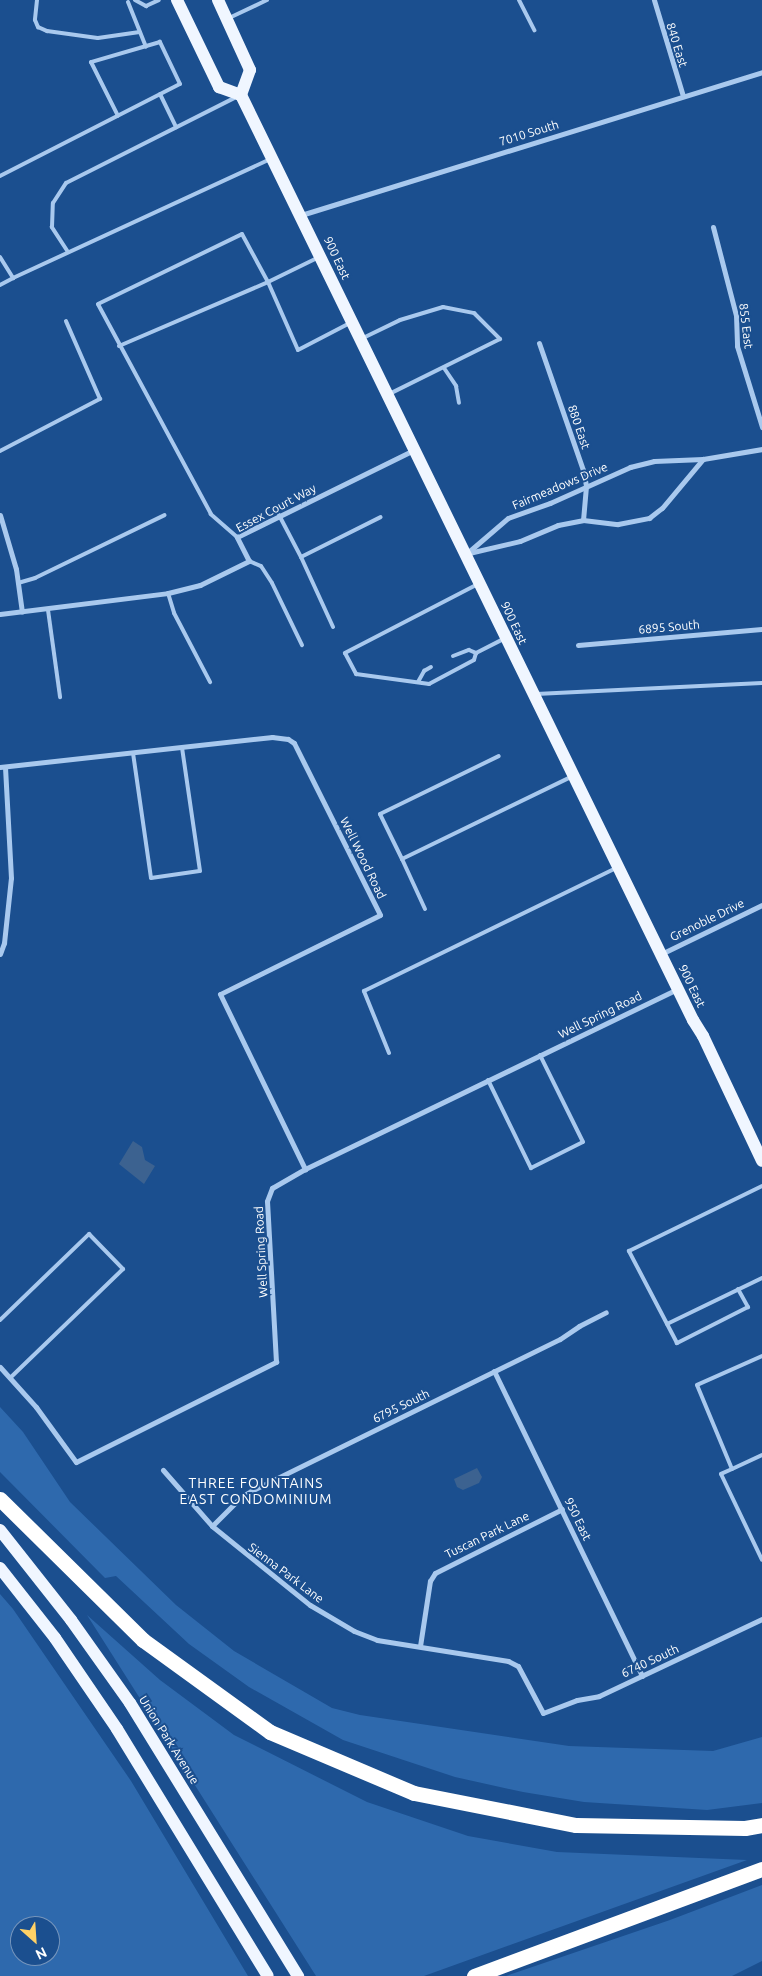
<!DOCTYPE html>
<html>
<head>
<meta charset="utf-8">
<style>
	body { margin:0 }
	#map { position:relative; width:762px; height:1976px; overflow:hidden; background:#1b4f8f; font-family:Ubuntu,sans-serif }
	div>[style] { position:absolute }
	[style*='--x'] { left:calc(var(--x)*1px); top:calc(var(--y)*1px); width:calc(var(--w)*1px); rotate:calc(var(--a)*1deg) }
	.green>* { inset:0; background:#2e69ad }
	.water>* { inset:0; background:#3c6290 }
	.service>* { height:4px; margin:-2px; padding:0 2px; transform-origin:2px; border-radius:2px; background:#a9c9ee }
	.minor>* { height:5px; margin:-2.5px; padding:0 2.5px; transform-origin:2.5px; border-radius:2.5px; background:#a9c9ee }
	.primary>* { height:12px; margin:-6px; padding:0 6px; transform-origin:6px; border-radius:6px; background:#f0f6ff }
	.motorway>* { height:15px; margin:-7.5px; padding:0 7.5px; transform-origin:7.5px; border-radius:7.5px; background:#fff }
	span { translate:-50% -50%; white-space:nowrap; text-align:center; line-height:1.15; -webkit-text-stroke:4px #1b4f8f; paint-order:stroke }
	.street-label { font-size:12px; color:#fff }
	.neighbourhood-label { font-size:14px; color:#fff; letter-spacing:1px }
	.north { position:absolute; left:10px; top:1916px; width:50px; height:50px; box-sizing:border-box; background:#1b4f8f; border:1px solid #7695bc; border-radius:50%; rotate:154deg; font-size:14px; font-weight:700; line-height:20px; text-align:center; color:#fff }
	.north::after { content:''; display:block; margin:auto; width:18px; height:22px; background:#ffd166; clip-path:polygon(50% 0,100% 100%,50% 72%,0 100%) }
</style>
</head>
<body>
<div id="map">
	<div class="green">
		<div style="clip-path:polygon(0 1407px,23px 1432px,70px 1502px,176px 1605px,234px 1651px,332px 1708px,360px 1715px,569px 1746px,713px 1751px,762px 1737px,762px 1803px,707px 1810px,584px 1802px,523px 1792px,455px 1777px,343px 1740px,249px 1687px,189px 1644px,116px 1576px,105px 1578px,0 1472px)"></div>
		<div style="clip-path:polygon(evenodd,0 1594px,13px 1609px,131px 1781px,248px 1976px,0 1976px,0 1594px,20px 1926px,50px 1926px,50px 1956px,20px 1956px,20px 1926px)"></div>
		<div style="clip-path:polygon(87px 1615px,160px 1680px,234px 1735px,367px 1802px,468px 1836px,557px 1852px,747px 1860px,424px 1976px,316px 1976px)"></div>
		<div style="clip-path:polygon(762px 1885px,762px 1961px,732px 1976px,506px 1976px,670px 1920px)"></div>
	</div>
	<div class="water">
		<div style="clip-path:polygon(133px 1141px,142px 1147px,145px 1160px,155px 1166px,144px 1184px,119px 1164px)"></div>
		<div style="clip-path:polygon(477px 1468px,482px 1477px,479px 1483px,463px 1490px,457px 1487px,454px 1479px)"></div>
	</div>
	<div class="service">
		<div style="--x:37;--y:0;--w:20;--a:96"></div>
		<div style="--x:35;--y:20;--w:8;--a:67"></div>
		<div style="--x:38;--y:27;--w:10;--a:24"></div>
		<div style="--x:47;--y:31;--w:51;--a:7.8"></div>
		<div style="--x:98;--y:38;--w:42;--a:-8.1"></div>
		<div style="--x:135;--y:0;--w:13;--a:29"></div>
		<div style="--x:146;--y:6;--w:14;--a:-25"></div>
		<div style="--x:519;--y:0;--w:34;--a:63"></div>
		<div style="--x:128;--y:2;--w:48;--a:68.2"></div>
		<div style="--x:229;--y:18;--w:42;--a:-25.3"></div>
		<div style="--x:160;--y:94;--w:37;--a:64"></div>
		<div style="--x:0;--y:176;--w:202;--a:-27.1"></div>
		<div style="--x:180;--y:84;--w:47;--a:-115.5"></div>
		<div style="--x:160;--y:42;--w:72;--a:163.8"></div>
		<div style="--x:91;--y:62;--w:60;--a:63.4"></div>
		<div style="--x:68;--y:252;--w:30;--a:-123"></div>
		<div style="--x:52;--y:227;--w:24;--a:-88"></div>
		<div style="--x:53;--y:203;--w:24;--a:-57"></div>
		<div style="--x:66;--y:183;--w:191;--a:-26.8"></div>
		<div style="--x:0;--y:257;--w:25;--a:58"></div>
		<div style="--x:13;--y:278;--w:283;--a:-24.8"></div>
		<div style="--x:0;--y:285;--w:15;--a:-28"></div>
		<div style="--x:363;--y:338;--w:41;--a:-25.9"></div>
		<div style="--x:400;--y:320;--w:45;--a:-16.8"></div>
		<div style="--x:443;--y:307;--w:32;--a:11"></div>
		<div style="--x:474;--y:313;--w:37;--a:45"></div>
		<div style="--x:500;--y:339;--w:124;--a:153.6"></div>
		<div style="--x:119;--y:346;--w:162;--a:-23.2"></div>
		<div style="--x:268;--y:282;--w:57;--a:-26.1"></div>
		<div style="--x:444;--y:368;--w:22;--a:56"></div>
		<div style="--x:456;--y:386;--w:17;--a:80"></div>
		<div style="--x:0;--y:451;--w:113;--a:-27.5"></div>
		<div style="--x:100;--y:399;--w:85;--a:-113.6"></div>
		<div style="--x:279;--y:515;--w:47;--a:62.4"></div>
		<div style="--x:301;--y:557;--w:89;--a:-26.6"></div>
		<div style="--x:237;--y:537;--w:35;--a:-139"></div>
		<div style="--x:211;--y:514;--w:238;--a:-118.3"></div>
		<div style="--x:98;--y:304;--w:160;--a:-25.9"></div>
		<div style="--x:242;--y:234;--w:55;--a:61.6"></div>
		<div style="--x:268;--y:282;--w:74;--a:66.2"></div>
		<div style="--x:298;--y:350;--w:59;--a:-27.4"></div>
		<div style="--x:301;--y:557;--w:77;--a:65.4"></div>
		<div style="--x:249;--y:561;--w:13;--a:23"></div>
		<div style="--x:261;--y:566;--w:20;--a:57"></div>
		<div style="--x:272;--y:583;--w:69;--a:64.2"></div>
		<div style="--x:18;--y:583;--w:18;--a:-16"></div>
		<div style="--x:35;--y:578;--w:144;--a:-25.9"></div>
		<div style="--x:478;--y:584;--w:150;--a:152.6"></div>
		<div style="--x:345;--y:653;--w:24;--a:62"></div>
		<div style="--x:356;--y:674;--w:74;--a:7.8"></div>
		<div style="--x:429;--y:684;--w:51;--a:-28.1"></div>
		<div style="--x:474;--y:660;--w:7;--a:-74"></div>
		<div style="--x:476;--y:653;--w:30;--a:-27"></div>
		<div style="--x:168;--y:593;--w:21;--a:73"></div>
		<div style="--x:174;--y:613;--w:78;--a:62.4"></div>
		<div style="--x:48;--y:610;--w:88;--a:82.1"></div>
		<div style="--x:453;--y:656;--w:17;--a:-21"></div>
		<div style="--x:469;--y:650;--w:8;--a:23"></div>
		<div style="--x:418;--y:682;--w:13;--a:-61"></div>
		<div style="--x:424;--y:671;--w:8;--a:-30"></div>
		<div style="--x:536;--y:694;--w:226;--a:-2.8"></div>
		<div style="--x:133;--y:753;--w:126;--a:81.8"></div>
		<div style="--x:151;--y:878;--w:49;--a:-8.1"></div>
		<div style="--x:200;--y:871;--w:124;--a:-98.3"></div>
		<div style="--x:402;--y:859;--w:50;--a:-116.1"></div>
		<div style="--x:380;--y:814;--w:132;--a:-26"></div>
		<div style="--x:425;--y:909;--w:55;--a:-114.7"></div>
		<div style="--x:402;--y:859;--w:188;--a:-25.9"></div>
		<div style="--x:389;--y:1053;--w:67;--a:-112"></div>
		<div style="--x:364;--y:991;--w:280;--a:-26"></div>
		<div style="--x:488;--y:1080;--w:98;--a:64"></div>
		<div style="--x:531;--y:1168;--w:58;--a:-26.6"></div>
		<div style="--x:583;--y:1142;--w:97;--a:-116.3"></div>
		<div style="--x:738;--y:1289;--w:21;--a:61"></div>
		<div style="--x:748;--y:1307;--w:80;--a:153.1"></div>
		<div style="--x:677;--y:1343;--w:104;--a:-117.6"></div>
		<div style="--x:629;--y:1251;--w:148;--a:-26"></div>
		<div style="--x:0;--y:1320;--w:124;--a:-44"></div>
		<div style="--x:89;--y:1234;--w:49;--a:45.8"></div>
		<div style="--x:123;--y:1269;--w:157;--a:136"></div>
		<div style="--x:667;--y:1324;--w:106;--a:-25.8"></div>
		<div style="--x:762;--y:1356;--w:71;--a:156"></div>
		<div style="--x:697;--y:1385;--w:91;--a:67.4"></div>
		<div style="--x:732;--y:1469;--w:33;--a:-25"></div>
		<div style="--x:732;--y:1469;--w:12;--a:156"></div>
		<div style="--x:721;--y:1474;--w:95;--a:64.5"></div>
	</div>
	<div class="minor">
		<div style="--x:654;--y:0;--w:100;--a:73.2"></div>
		<div style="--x:301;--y:215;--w:483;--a:-17.2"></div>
		<div style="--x:713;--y:227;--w:91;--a:75.4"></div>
		<div style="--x:736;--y:315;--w:31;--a:88"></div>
		<div style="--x:737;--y:346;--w:85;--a:72.8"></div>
		<div style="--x:539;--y:343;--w:134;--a:70.9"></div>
		<div style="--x:583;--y:470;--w:16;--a:79"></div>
		<div style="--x:586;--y:486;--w:34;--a:95"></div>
		<div style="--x:0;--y:515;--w:56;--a:73.5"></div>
		<div style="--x:16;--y:569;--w:43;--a:82.1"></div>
		<div style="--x:469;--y:553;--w:52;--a:-13.2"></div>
		<div style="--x:520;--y:541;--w:41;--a:-22.8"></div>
		<div style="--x:558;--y:525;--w:25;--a:-11"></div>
		<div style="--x:583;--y:520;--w:35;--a:7"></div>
		<div style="--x:618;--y:524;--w:32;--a:-11"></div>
		<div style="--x:649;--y:518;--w:16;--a:-38"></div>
		<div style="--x:662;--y:508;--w:64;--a:-50.1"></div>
		<div style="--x:466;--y:554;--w:55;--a:-40.6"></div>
		<div style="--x:508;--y:518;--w:45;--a:-19.7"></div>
		<div style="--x:550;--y:503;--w:88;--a:-24.2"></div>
		<div style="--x:630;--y:467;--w:25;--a:-14"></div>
		<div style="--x:654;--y:461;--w:49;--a:-2.3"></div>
		<div style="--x:703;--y:459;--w:60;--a:-9.6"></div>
		<div style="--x:0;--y:614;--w:169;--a:-7.1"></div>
		<div style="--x:168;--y:593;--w:33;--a:-14"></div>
		<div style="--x:200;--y:585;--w:55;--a:-26.1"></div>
		<div style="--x:249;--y:561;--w:27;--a:-117"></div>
		<div style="--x:237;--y:537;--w:197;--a:-26.2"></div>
		<div style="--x:578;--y:645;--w:185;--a:-5"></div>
		<div style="--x:0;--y:767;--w:274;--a:-6.3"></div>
		<div style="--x:272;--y:737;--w:16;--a:7"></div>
		<div style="--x:288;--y:739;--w:7;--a:34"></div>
		<div style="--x:294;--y:743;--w:192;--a:63.4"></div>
		<div style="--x:380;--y:915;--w:178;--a:153.7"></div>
		<div style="--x:220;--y:994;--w:195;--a:64.1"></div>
		<div style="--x:0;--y:954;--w:12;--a:-70"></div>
		<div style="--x:4;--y:943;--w:65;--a:-83.9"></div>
		<div style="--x:11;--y:878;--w:111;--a:-93.1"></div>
		<div style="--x:661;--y:954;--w:112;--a:-25.9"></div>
		<div style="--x:0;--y:1367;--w:54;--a:48"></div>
		<div style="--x:36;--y:1407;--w:68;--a:54"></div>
		<div style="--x:76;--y:1462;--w:224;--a:-26.6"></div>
		<div style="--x:276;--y:1362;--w:161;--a:-93.2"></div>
		<div style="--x:267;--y:1201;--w:14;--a:-69"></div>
		<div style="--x:272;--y:1188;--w:38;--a:-30"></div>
		<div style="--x:305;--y:1169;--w:413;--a:-25.8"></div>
		<div style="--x:494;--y:1371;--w:339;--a:64.1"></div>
		<div style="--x:163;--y:1470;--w:74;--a:48.8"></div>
		<div style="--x:212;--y:1526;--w:126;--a:38.9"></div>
		<div style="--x:310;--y:1605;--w:51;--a:30.6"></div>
		<div style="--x:354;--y:1631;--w:25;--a:21"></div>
		<div style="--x:377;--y:1640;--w:133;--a:9.1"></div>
		<div style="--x:508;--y:1661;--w:11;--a:27"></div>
		<div style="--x:518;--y:1666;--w:53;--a:62"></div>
		<div style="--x:543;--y:1713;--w:36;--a:-21"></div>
		<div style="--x:577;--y:1700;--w:22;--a:-10"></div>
		<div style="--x:599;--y:1696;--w:180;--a:-25.3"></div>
		<div style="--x:212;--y:1526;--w:41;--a:-45"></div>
		<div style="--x:241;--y:1497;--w:12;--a:-31"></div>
		<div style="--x:251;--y:1491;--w:344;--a:-26.2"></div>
		<div style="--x:560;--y:1339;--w:23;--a:-34"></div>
		<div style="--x:579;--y:1326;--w:30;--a:-27"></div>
		<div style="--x:420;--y:1646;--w:66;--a:-81.3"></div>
		<div style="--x:430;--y:1581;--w:9;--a:-58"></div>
		<div style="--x:435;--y:1573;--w:142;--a:-26.7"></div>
	</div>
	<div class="primary">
		<div style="--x:177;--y:0;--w:97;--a:64.2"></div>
		<div style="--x:219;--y:87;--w:23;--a:20"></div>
		<div style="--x:241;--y:95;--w:1030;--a:63.96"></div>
		<div style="--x:693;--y:1020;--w:19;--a:58"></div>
		<div style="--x:703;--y:1036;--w:138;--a:64.7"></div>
		<div style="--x:218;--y:0;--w:77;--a:65.4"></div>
		<div style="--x:250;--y:70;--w:27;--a:110"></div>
		<div style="--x:0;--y:1530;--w:115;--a:51.7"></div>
		<div style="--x:71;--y:1620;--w:102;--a:54.6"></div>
		<div style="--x:130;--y:1703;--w:321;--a:58.4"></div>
		<div style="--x:0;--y:1568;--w:89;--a:51.8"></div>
		<div style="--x:55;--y:1638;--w:110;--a:55.7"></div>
		<div style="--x:117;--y:1729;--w:289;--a:58.6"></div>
	</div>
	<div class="motorway">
		<div style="--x:0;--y:1499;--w:201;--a:44.6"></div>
		<div style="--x:143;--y:1640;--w:157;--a:35.9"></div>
		<div style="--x:270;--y:1732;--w:156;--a:23"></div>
		<div style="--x:414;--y:1793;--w:165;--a:11.2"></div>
		<div style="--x:576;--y:1825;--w:169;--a:1"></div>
		<div style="--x:745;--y:1828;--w:17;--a:-10"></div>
		<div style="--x:474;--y:1976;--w:307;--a:-20.4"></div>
	</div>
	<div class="street-label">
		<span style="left:677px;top:45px;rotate:73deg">840 East</span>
		<span style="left:529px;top:133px;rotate:-17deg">7010 South</span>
		<span style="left:337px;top:258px;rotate:65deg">900 East</span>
		<span style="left:746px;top:326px;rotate:83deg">855 East</span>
		<span style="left:579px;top:427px;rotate:71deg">880 East</span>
		<span style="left:560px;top:486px;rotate:-23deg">Fairmeadows Drive</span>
		<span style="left:276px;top:508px;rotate:-28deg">Essex Court Way</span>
		<span style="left:514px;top:623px;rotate:65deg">900 East</span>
		<span style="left:669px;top:627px;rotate:-5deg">6895 South</span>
		<span style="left:363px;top:858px;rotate:64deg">Well Wood Road</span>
		<span style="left:707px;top:920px;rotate:-26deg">Grenoble Drive</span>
		<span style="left:692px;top:986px;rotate:64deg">900 East</span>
		<span style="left:600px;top:1015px;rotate:-26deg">Well Spring Road</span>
		<span style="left:261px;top:1252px;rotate:-93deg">Well Spring Road</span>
		<span style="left:401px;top:1406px;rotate:-26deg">6795 South</span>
		<span style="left:578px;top:1519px;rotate:64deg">950 East</span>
		<span style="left:487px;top:1535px;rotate:-26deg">Tuscan Park Lane</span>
		<span style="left:286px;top:1573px;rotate:37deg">Sienna Park Lane</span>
		<span style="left:650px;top:1661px;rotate:-25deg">6740 South</span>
		<span style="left:169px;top:1740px;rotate:58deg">Union Park Avenue</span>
	</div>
	<div class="neighbourhood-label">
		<span style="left:256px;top:1491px">THREE FOUNTAINS<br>EAST CONDOMINIUM</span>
	</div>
	<div class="north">N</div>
</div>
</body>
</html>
